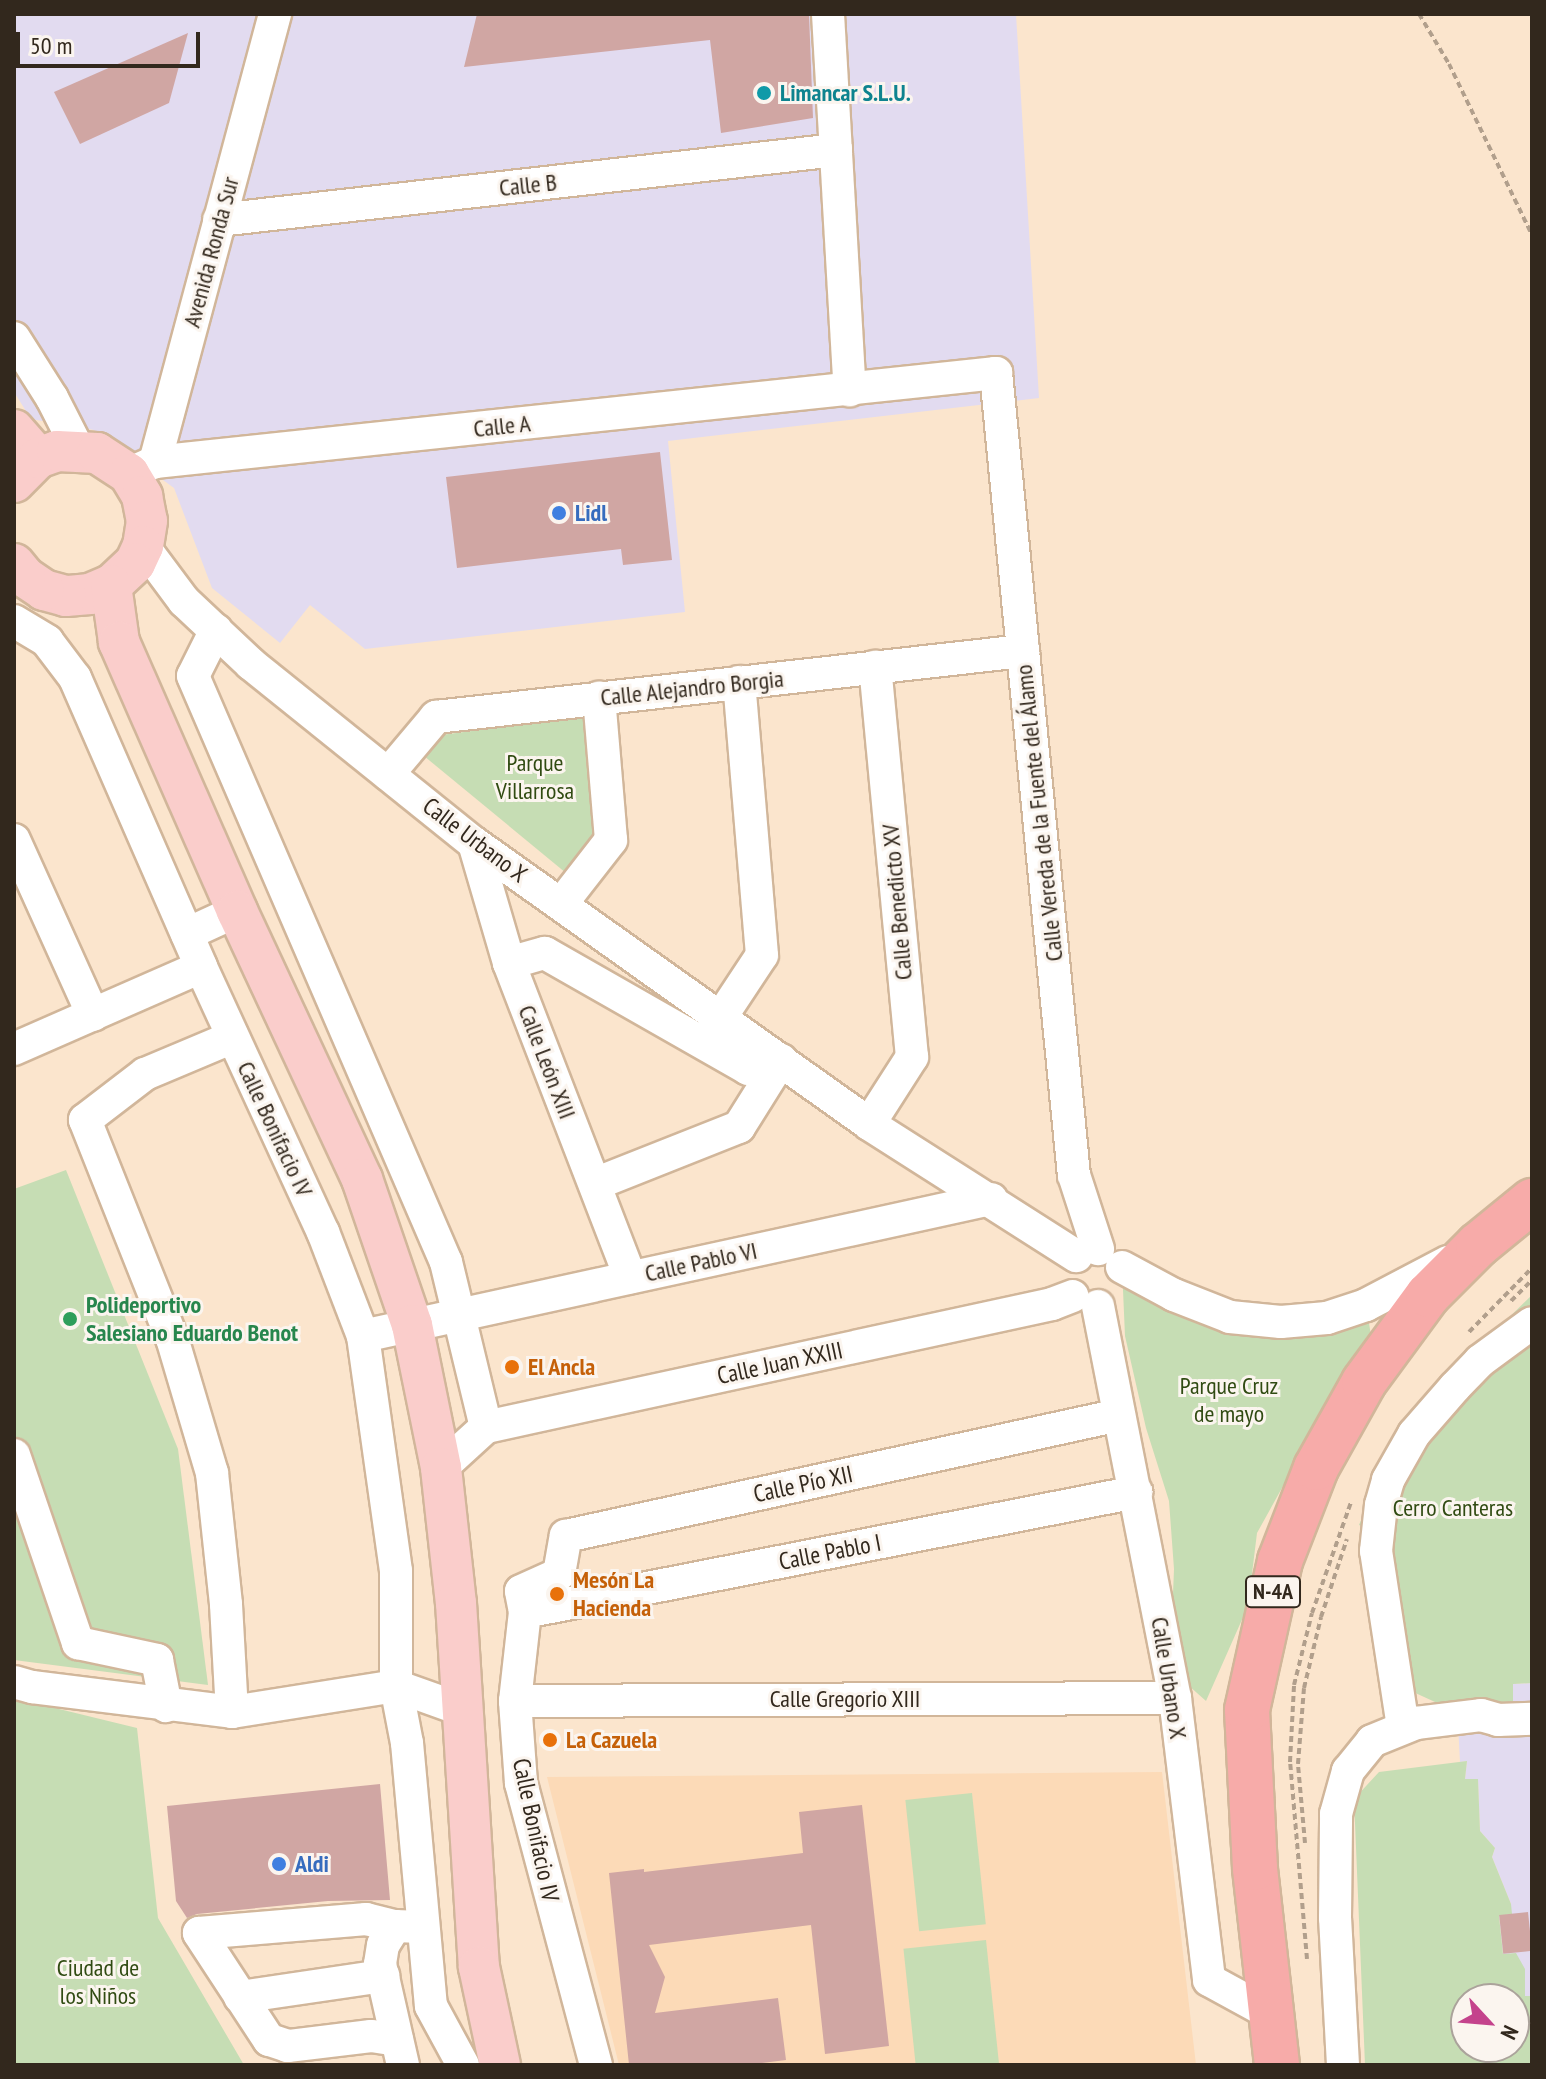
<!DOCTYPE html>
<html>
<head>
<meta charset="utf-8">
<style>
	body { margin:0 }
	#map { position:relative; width:1546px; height:2079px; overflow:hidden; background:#fbe5cd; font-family:"PT Sans Narrow",sans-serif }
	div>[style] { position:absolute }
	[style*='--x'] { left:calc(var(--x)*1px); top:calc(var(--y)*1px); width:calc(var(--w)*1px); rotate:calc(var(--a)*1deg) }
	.built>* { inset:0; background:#fcdab7 }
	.industrial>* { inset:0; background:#e2dbf0 }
	.green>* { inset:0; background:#c6ddb4; transform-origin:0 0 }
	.building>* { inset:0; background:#d0a6a3; transform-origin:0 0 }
	.path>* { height:4px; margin-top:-2px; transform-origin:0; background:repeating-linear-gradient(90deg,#b19f8c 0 6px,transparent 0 10px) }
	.roads { filter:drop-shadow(2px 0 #d1b69a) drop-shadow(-2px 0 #d1b69a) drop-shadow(0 2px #d1b69a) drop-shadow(0 -2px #d1b69a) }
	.minor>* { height:32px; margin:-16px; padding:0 16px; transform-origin:16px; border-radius:16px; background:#fff }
	.major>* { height:40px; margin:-20px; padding:0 20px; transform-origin:20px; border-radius:20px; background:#facdcb }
	.highway>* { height:44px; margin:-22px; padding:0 22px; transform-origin:22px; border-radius:22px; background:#f7aba9 }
	.dots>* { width:22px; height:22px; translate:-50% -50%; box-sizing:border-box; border:4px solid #fbf5ef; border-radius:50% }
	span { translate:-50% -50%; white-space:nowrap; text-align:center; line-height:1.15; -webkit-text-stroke:6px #fbf5ef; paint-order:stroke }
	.shield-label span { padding:2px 6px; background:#fbf5ef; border:2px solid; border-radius:6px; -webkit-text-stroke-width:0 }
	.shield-label { font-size:22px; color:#32281d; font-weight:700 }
	.culture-label { font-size:24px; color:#0d838f; font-weight:700 }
	.left { translate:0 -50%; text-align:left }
	.street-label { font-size:24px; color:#32281d }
	.shop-label { font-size:24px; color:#366cbe; font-weight:700 }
	.park-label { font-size:24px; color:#304b12 }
	.leisure-label { font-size:24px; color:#27864d; font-weight:700 }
	.food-label { font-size:24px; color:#c56008; font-weight:700 }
	.frame { position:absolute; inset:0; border:16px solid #32281d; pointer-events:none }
	.north { position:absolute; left:1450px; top:1983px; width:80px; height:80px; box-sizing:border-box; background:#fbf5ef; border:2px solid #aba39b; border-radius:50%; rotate:116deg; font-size:22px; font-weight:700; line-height:32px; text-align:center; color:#32281d }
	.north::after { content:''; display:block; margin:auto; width:28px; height:36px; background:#c4438c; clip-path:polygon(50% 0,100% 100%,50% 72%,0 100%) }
	.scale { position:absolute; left:16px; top:32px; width:184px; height:36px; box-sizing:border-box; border:4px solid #32281d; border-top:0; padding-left:10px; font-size:24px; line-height:28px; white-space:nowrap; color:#32281d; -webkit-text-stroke:6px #fbf5ef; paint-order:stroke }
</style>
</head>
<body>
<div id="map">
	<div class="built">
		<div style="clip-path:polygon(1162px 1772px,1196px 2065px,619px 2065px,547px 1777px)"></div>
	</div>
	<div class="industrial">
		<div style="clip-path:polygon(14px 14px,1016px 14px,1039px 398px,668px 441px,685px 612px,365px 649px,310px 605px,280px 643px,212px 588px,174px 488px,94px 430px,31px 419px,14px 392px)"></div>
		<div style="clip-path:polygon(1532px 1683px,1532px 1996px,1525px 1996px,1525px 1969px,1503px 1955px,1499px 1915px,1511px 1904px,1492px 1857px,1495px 1848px,1480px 1831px,1478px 1780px,1465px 1779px,1467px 1761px,1460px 1762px,1457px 1705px,1513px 1703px,1513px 1684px)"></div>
	</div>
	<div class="green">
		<div style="clip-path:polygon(585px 716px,595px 844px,566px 873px,424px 756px,441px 735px)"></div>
		<div style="clip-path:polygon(66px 1170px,178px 1449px,208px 1685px,14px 1660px,14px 1189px)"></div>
		<div style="clip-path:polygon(1122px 1267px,1281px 1322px,1366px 1305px,1376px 1366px,1328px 1405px,1257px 1533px,1248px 1606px,1206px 1701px,1170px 1669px,1174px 1569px,1169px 1501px,1146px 1428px,1125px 1336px)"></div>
		<div style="clip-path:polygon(1532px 1295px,1532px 1683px,1513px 1684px,1513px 1703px,1446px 1707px,1411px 1691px,1375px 1531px,1359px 1525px,1378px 1480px,1437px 1388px)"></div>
		<div style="clip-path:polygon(14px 1698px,137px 1728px,158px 1918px,244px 2065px,14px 2065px)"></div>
		<div style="clip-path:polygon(evenodd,1467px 1761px,1465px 1779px,1478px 1779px,1480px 1831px,1495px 1848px,1492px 1857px,1511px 1904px,1512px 1914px,1499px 1916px,1503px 1954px,1516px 1953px,1525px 1969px,1525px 1996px,1532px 1996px,1532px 2065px,1365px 2065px,1354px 1799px,1379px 1772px,1467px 1761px,1466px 1999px,1514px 1999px,1514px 2047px,1466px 2047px,1466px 1999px)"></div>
		<div style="left:972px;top:1793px;width:132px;height:67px;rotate:84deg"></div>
		<div style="left:986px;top:1940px;width:126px;height:83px;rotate:84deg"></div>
	</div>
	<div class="building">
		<div style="clip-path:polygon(477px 14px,809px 14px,813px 118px,721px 133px,710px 40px,464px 67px)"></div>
		<div style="clip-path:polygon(188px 33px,169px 103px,80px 144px,54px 92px)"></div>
		<div style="clip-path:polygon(660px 452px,672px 560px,623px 565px,621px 549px,457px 568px,446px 477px)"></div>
		<div style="clip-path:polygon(380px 1784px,390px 1900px,328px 1901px,197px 1914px,187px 1918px,176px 1901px,167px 1806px)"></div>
		<div style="clip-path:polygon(862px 1805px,889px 2046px,825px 2054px,811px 1925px,649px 1945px,665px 1977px,655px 2013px,778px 1998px,786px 2060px,745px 2065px,629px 2065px,609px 1873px,644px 1869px,644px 1872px,803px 1853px,799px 1812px)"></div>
		<div style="left:1528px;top:1912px;width:39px;height:29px;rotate:84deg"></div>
	</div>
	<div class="path">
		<div style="--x:1419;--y:14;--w:58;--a:59"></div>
		<div style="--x:1449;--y:64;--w:190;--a:64.1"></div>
		<div style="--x:1511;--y:1301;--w:30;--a:-45"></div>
		<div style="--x:1469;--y:1332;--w:90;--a:-45.5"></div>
		<div style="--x:1305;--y:1843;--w:79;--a:-95.1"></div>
		<div style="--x:1298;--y:1764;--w:76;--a:-85.5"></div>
		<div style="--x:1304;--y:1688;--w:73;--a:-76.5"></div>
		<div style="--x:1321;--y:1617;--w:82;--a:-71.6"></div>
		<div style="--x:1307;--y:1959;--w:198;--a:-94.9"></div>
		<div style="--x:1290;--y:1762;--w:77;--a:-87"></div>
		<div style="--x:1294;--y:1685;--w:74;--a:-76"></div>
		<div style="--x:1312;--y:1613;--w:118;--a:-70.6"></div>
	</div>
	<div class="roads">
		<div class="minor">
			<div style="--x:828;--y:14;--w:377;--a:86.7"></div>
			<div style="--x:219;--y:220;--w:621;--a:-6.47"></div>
			<div style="--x:14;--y:338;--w:71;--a:57.7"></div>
			<div style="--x:52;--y:398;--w:57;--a:63"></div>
			<div style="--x:155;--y:462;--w:846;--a:-6.04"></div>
			<div style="--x:996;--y:373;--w:806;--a:84.45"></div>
			<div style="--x:1074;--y:1175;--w:78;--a:72"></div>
			<div style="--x:139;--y:469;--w:17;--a:-24"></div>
			<div style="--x:155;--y:462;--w:464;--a:-75"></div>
			<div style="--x:143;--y:546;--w:69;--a:53.3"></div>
			<div style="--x:184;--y:601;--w:92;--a:43.2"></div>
			<div style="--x:251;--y:664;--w:286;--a:38.8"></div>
			<div style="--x:474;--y:843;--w:485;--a:35.4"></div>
			<div style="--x:869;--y:1124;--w:246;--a:32.5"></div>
			<div style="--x:14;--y:621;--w:39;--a:31"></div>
			<div style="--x:47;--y:641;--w:46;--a:52.9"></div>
			<div style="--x:75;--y:678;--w:315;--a:66.4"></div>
			<div style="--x:201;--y:967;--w:292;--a:65.3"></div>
			<div style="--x:323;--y:1232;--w:111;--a:69"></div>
			<div style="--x:363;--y:1336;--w:237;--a:82"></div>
			<div style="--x:396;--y:1571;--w:115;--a:90"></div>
			<div style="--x:396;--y:1686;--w:58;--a:79.1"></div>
			<div style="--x:407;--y:1743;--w:264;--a:84.8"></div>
			<div style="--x:431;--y:2006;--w:67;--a:61.5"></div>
			<div style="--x:216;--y:630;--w:51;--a:116.6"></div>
			<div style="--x:193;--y:676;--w:638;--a:66.65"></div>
			<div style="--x:446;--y:1262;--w:170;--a:76.4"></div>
			<div style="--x:486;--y:1427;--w:61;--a:137.7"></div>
			<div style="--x:388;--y:774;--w:75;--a:-49.9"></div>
			<div style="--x:436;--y:717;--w:591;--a:-6.42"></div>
			<div style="--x:14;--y:840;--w:192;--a:65.7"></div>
			<div style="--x:474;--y:843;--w:125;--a:73.7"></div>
			<div style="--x:509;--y:963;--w:337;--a:68.9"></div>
			<div style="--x:562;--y:903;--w:80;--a:-52.1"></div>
			<div style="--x:611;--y:840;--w:143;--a:-94.8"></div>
			<div style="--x:187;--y:934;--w:55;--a:-24.7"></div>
			<div style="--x:509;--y:963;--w:37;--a:-16"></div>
			<div style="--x:545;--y:953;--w:234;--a:29.7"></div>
			<div style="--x:748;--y:1069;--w:34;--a:-15"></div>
			<div style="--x:721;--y:1017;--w:74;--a:-56.5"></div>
			<div style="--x:762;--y:955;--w:274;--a:-94.8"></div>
			<div style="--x:14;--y:1049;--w:204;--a:-23.7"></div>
			<div style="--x:869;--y:1124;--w:80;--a:-57.3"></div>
			<div style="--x:912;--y:1057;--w:392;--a:-95.4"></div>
			<div style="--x:595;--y:1184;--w:155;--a:-21.6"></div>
			<div style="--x:739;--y:1127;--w:79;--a:-57.9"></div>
			<div style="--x:1122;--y:1267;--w:59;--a:28.3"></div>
			<div style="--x:1174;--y:1295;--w:60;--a:21.4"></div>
			<div style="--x:1230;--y:1317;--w:51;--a:5.6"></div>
			<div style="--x:1281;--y:1322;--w:46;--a:-5"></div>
			<div style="--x:1327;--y:1318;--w:41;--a:-18.4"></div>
			<div style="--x:1366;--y:1305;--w:93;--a:-27.7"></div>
			<div style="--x:1098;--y:1306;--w:399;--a:78.9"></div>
			<div style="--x:1175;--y:1698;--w:284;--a:83.1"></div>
			<div style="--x:1209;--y:1980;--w:73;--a:28.7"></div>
			<div style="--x:363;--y:1336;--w:643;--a:-12.31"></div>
			<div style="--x:486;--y:1427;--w:579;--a:-12.26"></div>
			<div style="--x:1052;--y:1304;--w:22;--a:-21"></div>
			<div style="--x:14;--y:1455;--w:199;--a:71.2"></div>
			<div style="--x:78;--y:1643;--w:81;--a:12.1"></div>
			<div style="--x:157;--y:1660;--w:47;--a:78.9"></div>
			<div style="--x:525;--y:1612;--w:623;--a:-11.11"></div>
			<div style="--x:14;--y:1682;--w:19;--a:16"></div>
			<div style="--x:32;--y:1687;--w:202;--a:7.1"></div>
			<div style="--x:232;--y:1712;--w:166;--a:-9"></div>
			<div style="--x:396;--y:1686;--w:71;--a:19.7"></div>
			<div style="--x:515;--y:1701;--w:660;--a:-0.26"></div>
			<div style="--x:232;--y:1712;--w:108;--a:-93.2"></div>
			<div style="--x:226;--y:1604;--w:132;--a:-96.1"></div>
			<div style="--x:212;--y:1473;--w:138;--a:-106.5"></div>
			<div style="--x:173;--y:1341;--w:238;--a:-111.7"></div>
			<div style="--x:85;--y:1120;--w:76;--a:-37.5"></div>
			<div style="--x:145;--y:1074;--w:95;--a:-22.8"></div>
			<div style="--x:1403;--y:1727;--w:178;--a:-98.7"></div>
			<div style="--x:1376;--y:1551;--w:46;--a:-83.8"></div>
			<div style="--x:1381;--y:1505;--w:26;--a:-74"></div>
			<div style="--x:1388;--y:1480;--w:53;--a:-60.5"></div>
			<div style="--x:1414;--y:1434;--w:62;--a:-48.9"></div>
			<div style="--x:1455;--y:1387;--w:36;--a:-46"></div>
			<div style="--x:1480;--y:1361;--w:64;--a:-36.2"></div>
			<div style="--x:395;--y:1926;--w:22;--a:122"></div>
			<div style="--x:383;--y:1945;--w:19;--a:99"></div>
			<div style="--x:380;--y:1964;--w:104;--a:77.2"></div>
			<div style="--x:240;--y:1997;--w:145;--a:-8.4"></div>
			<div style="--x:397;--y:2040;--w:26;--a:-171"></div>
			<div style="--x:371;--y:2036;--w:84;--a:173.1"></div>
			<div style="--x:288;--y:2046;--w:20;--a:-162"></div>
			<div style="--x:269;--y:2040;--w:128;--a:-123.2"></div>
			<div style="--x:199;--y:1933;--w:168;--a:-4.8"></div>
			<div style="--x:366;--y:1919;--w:30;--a:14"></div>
			<div style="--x:395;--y:1926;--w:27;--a:2"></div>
			<div style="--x:596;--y:2065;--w:292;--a:-104.9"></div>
			<div style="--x:521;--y:1783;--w:82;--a:-94.2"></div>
			<div style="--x:515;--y:1701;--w:90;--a:-83.6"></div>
			<div style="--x:525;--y:1612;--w:21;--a:-101"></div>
			<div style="--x:521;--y:1591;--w:42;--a:-24.1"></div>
			<div style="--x:559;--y:1574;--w:39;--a:-80"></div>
			<div style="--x:566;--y:1536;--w:566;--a:-12.34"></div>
			<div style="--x:1343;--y:2065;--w:147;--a:-93.1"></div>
			<div style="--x:1335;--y:1918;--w:104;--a:-89.4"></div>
			<div style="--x:1336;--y:1814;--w:45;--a:-74.4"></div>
			<div style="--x:1348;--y:1771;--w:38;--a:-51"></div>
			<div style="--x:1372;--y:1741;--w:48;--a:-22.2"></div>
			<div style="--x:1416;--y:1723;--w:65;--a:-7"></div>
			<div style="--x:1481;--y:1715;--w:18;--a:16"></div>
			<div style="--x:1498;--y:1720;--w:34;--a:-2"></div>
		</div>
		<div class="major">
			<div style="--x:14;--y:430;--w:37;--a:49"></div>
			<div style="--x:14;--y:482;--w:34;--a:-45"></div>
			<div style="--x:38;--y:458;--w:20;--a:-20"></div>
			<div style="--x:57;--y:451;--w:40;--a:2.9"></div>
			<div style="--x:97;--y:453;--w:38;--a:33"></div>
			<div style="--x:129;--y:474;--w:26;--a:59"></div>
			<div style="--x:142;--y:496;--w:25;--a:79"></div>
			<div style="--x:147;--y:521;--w:25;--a:99"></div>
			<div style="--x:143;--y:546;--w:19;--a:115"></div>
			<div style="--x:135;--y:563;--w:33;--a:137"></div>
			<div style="--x:111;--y:585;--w:23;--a:157"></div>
			<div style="--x:90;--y:594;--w:24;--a:175"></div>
			<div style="--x:66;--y:596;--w:23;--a:-165"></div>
			<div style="--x:44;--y:590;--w:23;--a:-146"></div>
			<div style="--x:25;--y:577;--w:17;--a:-130"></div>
			<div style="--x:111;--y:585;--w:58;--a:82"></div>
			<div style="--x:119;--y:642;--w:294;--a:66.3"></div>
			<div style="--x:237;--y:911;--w:296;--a:65"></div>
			<div style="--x:362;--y:1179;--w:154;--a:71.1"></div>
			<div style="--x:412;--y:1325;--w:146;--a:78.5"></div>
			<div style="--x:441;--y:1468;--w:136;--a:83.7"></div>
			<div style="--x:456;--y:1603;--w:365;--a:86.4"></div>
			<div style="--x:479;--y:1967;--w:100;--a:77.9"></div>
		</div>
		<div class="highway">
			<div style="--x:1277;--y:2065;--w:198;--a:-96.4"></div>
			<div style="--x:1255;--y:1868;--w:158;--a:-92.9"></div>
			<div style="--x:1247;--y:1710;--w:153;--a:-77.5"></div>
			<div style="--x:1280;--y:1561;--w:100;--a:-68.8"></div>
			<div style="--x:1316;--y:1468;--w:98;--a:-60.8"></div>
			<div style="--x:1364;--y:1382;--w:108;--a:-53.7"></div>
			<div style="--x:1428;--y:1295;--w:71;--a:-45"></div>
			<div style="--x:1478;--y:1245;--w:70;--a:-39.2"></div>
		</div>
	</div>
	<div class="dots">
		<div style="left:764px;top:93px;background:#0f9aa8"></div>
		<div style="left:559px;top:513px;background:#3f7fe0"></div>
		<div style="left:70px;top:1319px;background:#2e9e5b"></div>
		<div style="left:512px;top:1367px;background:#e8710a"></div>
		<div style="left:557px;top:1594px;background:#e8710a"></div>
		<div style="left:550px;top:1740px;background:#e8710a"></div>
		<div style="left:279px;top:1864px;background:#3f7fe0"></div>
	</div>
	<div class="shield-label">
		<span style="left:1273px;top:1592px">N-4A</span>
	</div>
	<div class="culture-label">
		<span class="left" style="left:780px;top:93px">Limancar S.L.U.</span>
	</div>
	<div class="street-label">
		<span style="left:528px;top:185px;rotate:-6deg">Calle B</span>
		<span style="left:211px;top:252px;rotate:-75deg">Avenida Ronda Sur</span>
		<span style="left:502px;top:426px;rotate:-6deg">Calle A</span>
		<span style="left:692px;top:688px;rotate:-6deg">Calle Alejandro Borgia</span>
		<span style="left:1039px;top:813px;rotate:-96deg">Calle Vereda de la Fuente del Álamo</span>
		<span style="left:475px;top:840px;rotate:37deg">Calle Urbano X</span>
		<span style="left:897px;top:902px;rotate:-95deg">Calle Benedicto XV</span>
		<span style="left:547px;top:1062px;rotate:69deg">Calle León XIII</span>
		<span style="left:275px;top:1129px;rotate:65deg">Calle Bonifacio IV</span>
		<span style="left:701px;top:1262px;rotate:-12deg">Calle Pablo VI</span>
		<span style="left:780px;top:1363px;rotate:-12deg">Calle Juan XXIII</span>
		<span style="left:803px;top:1484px;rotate:-12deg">Calle Pío XII</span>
		<span style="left:830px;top:1552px;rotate:-11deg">Calle Pablo I</span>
		<span style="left:1169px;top:1678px;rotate:81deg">Calle Urbano X</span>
		<span style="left:845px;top:1699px">Calle Gregorio XIII</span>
		<span style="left:536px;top:1830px;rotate:78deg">Calle Bonifacio IV</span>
	</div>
	<div class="shop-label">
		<span class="left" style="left:575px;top:513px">Lidl</span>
		<span class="left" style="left:295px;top:1864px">Aldi</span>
	</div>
	<div class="park-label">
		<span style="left:535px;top:777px">Parque<br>Villarrosa</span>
		<span style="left:1229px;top:1400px">Parque Cruz<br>de mayo</span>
		<span style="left:1453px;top:1508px">Cerro Canteras</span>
		<span style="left:98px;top:1982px">Ciudad de<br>los Niños</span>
	</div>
	<div class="leisure-label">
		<span class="left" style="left:86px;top:1319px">Polideportivo<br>Salesiano Eduardo Benot</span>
	</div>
	<div class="food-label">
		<span class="left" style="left:528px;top:1367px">El Ancla</span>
		<span class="left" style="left:573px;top:1594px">Mesón La<br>Hacienda</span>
		<span class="left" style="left:566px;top:1740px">La Cazuela</span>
	</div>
	<div class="frame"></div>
	<div class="north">N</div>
	<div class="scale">50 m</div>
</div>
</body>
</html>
